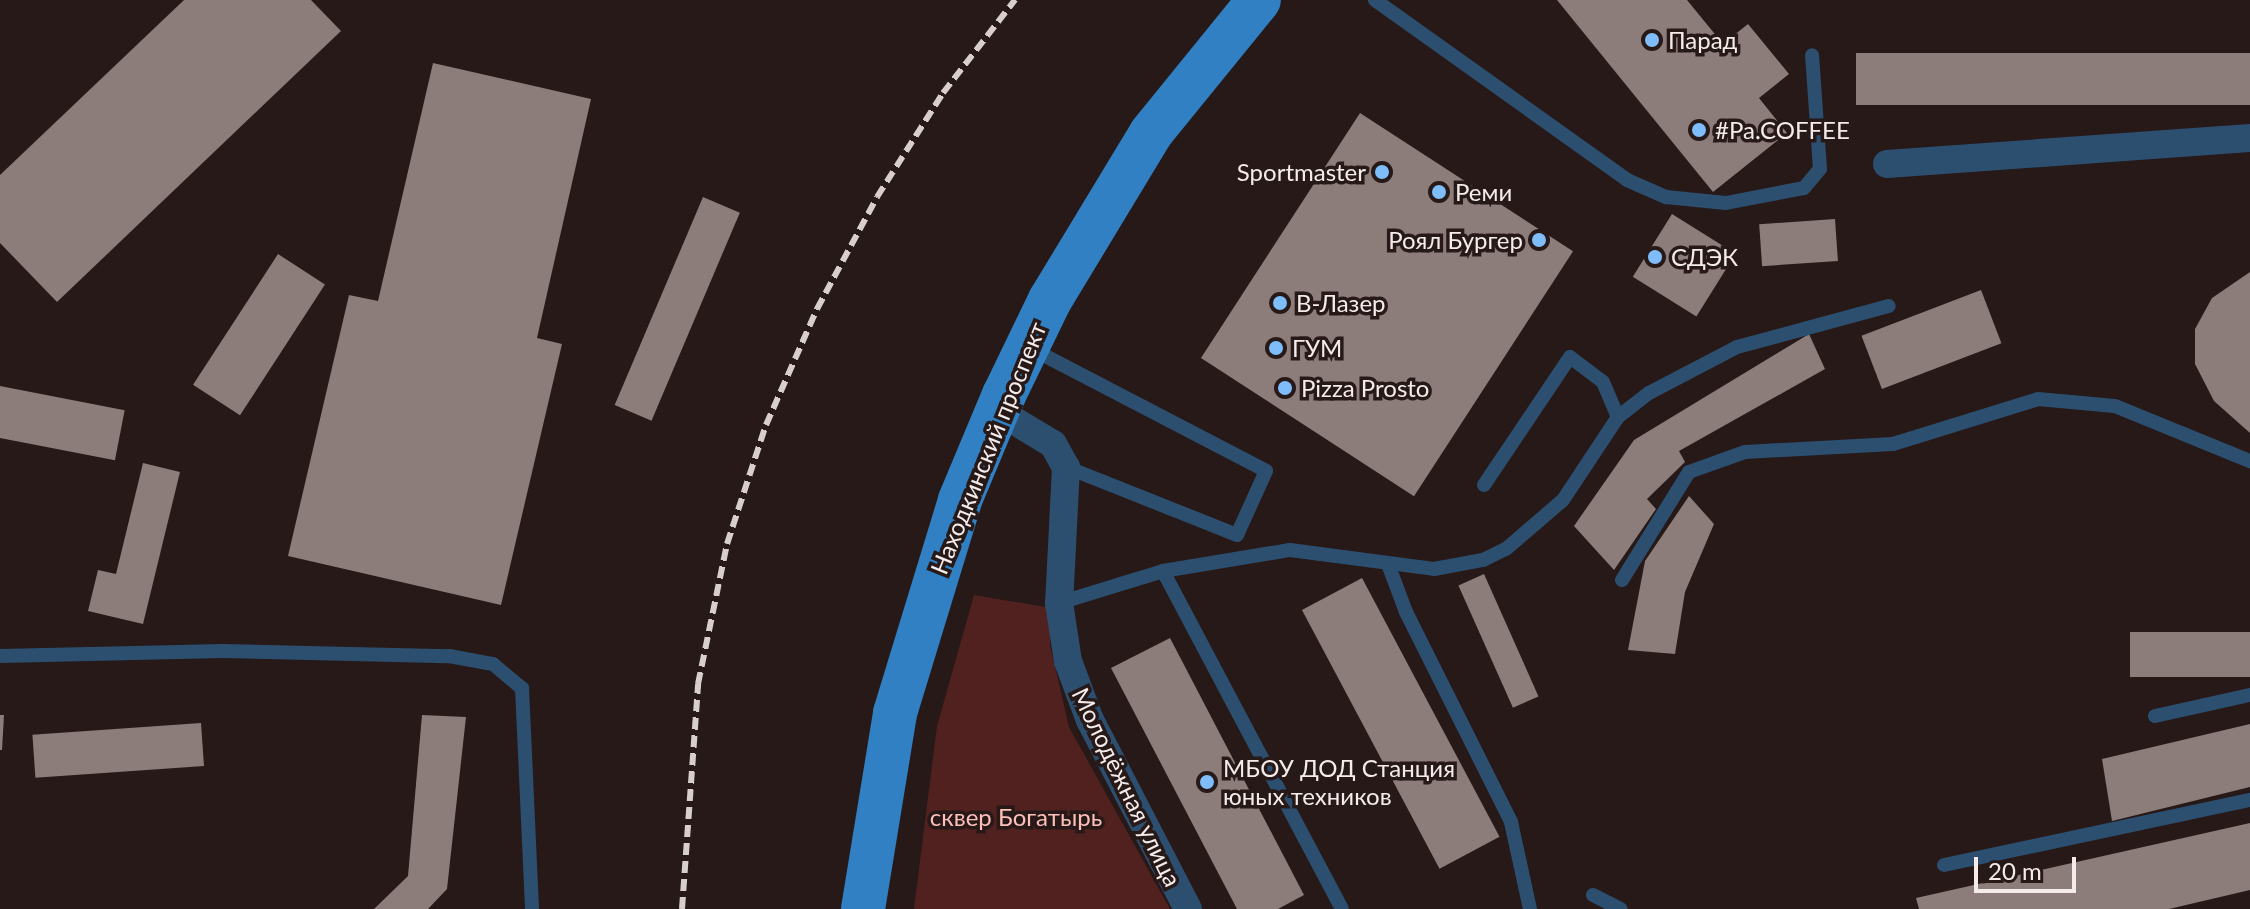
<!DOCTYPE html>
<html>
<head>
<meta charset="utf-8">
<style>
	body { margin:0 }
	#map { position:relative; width:2250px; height:909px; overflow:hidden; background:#261918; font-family:Lato,sans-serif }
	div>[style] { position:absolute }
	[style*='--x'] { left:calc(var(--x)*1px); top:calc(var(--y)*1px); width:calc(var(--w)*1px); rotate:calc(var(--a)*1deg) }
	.green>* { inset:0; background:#50211e }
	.building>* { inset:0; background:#8c7c7a; transform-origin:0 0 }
	.lane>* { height:14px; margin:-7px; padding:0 7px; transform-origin:7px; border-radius:7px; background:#2c4f70 }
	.street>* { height:28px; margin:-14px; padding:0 14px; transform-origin:14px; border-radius:14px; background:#2c4f70 }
	.primary>* { height:44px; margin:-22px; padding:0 22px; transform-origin:22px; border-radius:22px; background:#3080c3 }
	.rail>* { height:6px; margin-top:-3px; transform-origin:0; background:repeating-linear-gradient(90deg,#d7cecd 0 12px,transparent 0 18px) }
	.dots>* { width:22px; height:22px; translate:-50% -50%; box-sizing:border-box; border:4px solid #261918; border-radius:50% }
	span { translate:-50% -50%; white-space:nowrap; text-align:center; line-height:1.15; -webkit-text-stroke:7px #261918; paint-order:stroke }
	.poi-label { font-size:24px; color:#f4ebea }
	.left { translate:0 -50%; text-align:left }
	.right { translate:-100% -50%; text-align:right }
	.street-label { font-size:24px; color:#f4ebea }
	.park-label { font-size:24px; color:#fdbfb8 }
	.scale { position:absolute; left:1974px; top:857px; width:102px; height:36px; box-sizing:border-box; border:4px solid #f4ebea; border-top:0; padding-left:10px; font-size:24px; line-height:28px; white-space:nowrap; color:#f4ebea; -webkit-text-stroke:6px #261918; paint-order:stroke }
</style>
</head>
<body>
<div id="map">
	<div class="green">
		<div style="clip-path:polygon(974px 595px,1051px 608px,1050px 645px,1069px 727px,1170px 909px,914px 909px,937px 726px)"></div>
	</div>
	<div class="building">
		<div style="clip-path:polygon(184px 0,311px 0,341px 31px,57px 302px,0 243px,0 175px)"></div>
		<div style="clip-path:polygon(1557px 0,1687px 0,1723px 44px,1748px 24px,1789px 74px,1759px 98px,1787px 133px,1713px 192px)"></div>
		<div style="left:2250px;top:53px;width:52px;height:394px;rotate:90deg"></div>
		<div style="clip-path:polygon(433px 63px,591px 99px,537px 338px,562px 344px,501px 605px,288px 556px,349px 295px,378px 301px)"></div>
		<div style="left:1360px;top:113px;width:254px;height:292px;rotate:33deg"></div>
		<div style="left:703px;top:197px;width:40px;height:226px;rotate:23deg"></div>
		<div style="left:1672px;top:214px;width:75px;height:74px;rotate:32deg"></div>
		<div style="left:1835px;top:219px;width:42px;height:76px;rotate:86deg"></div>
		<div style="left:278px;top:254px;width:56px;height:156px;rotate:33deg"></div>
		<div style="clip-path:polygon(2250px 272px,2250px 433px,2214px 401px,2195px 364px,2195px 329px,2212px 298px)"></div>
		<div style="left:1981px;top:290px;width:57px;height:128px;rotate:69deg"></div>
		<div style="clip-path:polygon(1809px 334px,1825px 369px,1679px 451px,1685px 462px,1647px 499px,1656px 509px,1614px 570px,1574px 526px,1634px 440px)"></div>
		<div style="left:0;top:386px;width:127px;height:51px;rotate:11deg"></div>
		<div style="clip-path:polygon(143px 463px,180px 472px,143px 624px,88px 611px,98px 570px,116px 574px)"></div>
		<div style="clip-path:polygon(1689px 496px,1714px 524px,1685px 592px,1675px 654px,1628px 650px,1645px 561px)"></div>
		<div style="left:1484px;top:574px;width:134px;height:28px;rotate:66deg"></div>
		<div style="left:1362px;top:578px;width:293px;height:68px;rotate:62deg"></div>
		<div style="left:2250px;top:632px;width:45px;height:120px;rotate:90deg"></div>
		<div style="clip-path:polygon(1170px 638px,1304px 895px,1278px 909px,1237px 909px,1111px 668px)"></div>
		<div style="clip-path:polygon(0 715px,4px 715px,2px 750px,0 750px)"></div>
		<div style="clip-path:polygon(422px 715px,466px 717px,447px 889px,428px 909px,374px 909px,408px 876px)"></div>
		<div style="left:201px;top:723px;width:43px;height:169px;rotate:86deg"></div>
		<div style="clip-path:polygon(2250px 724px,2250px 787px,2112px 821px,2102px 759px)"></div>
		<div style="clip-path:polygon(2250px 823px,2250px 890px,2169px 909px,1919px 909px,1916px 898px)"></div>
	</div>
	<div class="lane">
		<div style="--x:1375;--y:0;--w:310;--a:35.5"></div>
		<div style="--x:1627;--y:180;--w:43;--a:23.6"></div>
		<div style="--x:1666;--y:197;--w:60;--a:5.7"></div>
		<div style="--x:1726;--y:203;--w:79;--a:-10.9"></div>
		<div style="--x:1804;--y:188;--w:25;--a:-50"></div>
		<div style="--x:1820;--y:169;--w:114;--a:-94"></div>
		<div style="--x:1030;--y:348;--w:266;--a:27.5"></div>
		<div style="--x:1266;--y:471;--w:70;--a:114.4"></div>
		<div style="--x:1237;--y:535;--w:184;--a:-158.3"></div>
		<div style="--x:1484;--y:485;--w:154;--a:-56.1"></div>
		<div style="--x:1570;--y:357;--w:41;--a:37.1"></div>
		<div style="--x:1603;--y:382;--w:38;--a:67"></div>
		<div style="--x:1388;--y:564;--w:51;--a:69.4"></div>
		<div style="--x:1406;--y:612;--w:235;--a:63.4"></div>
		<div style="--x:1511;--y:822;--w:89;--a:77.7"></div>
		<div style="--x:1163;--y:571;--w:382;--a:62.1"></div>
		<div style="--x:1622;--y:580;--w:127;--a:-58.2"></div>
		<div style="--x:1689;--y:472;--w:59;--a:-19.7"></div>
		<div style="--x:1745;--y:452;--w:148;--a:-3.1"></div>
		<div style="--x:1893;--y:444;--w:152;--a:-17.2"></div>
		<div style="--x:2038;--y:399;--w:77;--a:5.2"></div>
		<div style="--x:2115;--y:406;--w:146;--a:22.2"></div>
		<div style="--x:1059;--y:603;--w:109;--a:-17.1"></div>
		<div style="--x:1163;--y:571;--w:129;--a:-9.4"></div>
		<div style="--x:1290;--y:550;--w:145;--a:7.5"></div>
		<div style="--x:1434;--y:569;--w:50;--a:-10.4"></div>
		<div style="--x:1483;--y:560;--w:25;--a:-26"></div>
		<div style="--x:1506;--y:549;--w:75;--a:-40.7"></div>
		<div style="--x:1563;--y:500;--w:100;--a:-56.5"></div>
		<div style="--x:1618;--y:417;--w:39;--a:-38"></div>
		<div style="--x:1649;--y:393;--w:99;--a:-27.6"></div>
		<div style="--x:1737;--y:347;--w:157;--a:-15.1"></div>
		<div style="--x:0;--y:656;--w:223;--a:-1.3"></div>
		<div style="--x:223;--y:651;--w:226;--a:1.3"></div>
		<div style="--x:449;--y:656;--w:45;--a:10.3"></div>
		<div style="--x:493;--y:664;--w:38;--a:40"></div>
		<div style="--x:522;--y:688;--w:221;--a:87.4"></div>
		<div style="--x:2155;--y:716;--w:97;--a:-12.5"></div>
		<div style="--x:1944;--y:865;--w:313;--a:-12"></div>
		<div style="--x:1593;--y:895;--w:31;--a:27"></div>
	</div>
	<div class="street">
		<div style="--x:1887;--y:164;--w:364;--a:-4.1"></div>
		<div style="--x:998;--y:411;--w:64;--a:31"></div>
		<div style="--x:1053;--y:444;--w:26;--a:61"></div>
		<div style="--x:1066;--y:467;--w:136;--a:92.9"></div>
		<div style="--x:1059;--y:603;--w:59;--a:81.2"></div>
		<div style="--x:1068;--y:661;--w:63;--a:69.6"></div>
		<div style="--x:1090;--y:720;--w:213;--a:62.6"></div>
	</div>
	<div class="primary">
		<div style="--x:863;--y:909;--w:199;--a:-80.7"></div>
		<div style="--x:895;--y:713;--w:223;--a:-73"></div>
		<div style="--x:960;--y:500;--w:114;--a:-67.3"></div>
		<div style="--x:1004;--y:395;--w:106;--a:-64.2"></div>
		<div style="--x:1050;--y:300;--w:195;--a:-58.8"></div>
		<div style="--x:1151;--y:133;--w:171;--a:-50.9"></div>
	</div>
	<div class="rail">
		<div style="--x:682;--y:909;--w:226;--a:-85.9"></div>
		<div style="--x:698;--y:684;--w:143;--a:-78.3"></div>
		<div style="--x:727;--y:544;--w:125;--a:-71.9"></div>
		<div style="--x:766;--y:425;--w:127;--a:-66.3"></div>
		<div style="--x:817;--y:309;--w:127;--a:-61.8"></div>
		<div style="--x:877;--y:197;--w:123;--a:-57.6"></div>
		<div style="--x:943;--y:93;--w:118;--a:-52.3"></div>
	</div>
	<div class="dots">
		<div style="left:1652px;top:40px;background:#7ebdf9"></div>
		<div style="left:1699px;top:130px;background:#7ebdf9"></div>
		<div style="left:1382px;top:172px;background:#7ebdf9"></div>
		<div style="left:1439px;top:192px;background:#7ebdf9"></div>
		<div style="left:1539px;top:240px;background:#7ebdf9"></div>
		<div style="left:1655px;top:257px;background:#7ebdf9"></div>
		<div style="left:1280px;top:303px;background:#7ebdf9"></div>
		<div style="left:1276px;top:348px;background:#7ebdf9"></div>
		<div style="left:1285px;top:388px;background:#7ebdf9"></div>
		<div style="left:1207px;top:782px;background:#7ebdf9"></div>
	</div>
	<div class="poi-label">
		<span class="left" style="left:1668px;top:40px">Парад</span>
		<span class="left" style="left:1715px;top:130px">#Pa.COFFEE</span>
		<span class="right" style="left:1366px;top:172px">Sportmaster</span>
		<span class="left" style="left:1455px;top:192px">Реми</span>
		<span class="right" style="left:1523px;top:240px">Роял Бургер</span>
		<span class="left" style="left:1671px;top:257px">СДЭК</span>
		<span class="left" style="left:1296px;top:303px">В-Лазер</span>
		<span class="left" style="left:1292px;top:348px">ГУМ</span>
		<span class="left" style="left:1301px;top:388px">Pizza Prosto</span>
		<span class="left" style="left:1223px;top:782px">МБОУ ДОД Станция<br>юных техников</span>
	</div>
	<div class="street-label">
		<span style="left:988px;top:448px;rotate:-68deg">Находкинский проспект</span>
		<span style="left:1127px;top:787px;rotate:64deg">Молодёжная улица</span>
	</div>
	<div class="park-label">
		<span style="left:1016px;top:817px">сквер Богатырь</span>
	</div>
	<div class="scale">20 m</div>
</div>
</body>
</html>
